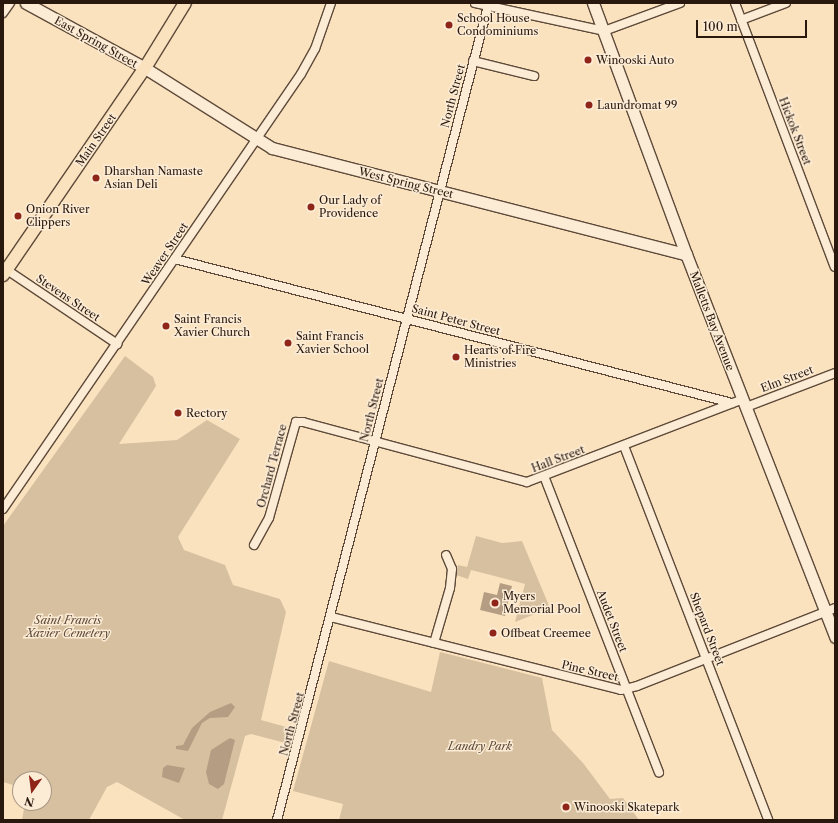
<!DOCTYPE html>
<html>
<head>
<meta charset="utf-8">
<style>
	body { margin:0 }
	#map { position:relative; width:838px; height:823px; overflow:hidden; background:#fbe2be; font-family:"Libre Caslon Text",serif }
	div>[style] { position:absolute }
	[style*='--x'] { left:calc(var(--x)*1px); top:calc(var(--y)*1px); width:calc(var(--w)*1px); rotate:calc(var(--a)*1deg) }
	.green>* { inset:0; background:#d7c0a0 }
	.water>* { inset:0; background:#b49d82 }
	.roads { filter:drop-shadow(1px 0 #5e4a3a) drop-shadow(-1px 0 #5e4a3a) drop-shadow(0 1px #5e4a3a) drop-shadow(0 -1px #5e4a3a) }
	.street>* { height:8px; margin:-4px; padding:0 4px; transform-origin:4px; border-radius:4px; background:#fcecd5 }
	.secondary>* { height:11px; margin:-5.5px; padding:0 5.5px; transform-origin:5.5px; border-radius:5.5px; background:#fcecd5 }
	.primary>* { height:12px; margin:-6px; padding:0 6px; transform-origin:6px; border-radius:6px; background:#fbe2be }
	.dots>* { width:11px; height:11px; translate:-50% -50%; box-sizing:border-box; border:2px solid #fcecd5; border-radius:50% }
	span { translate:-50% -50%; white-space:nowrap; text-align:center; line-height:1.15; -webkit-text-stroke:3px #fcecd5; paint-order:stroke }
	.poi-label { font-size:11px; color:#29180e }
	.left { translate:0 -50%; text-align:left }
	.street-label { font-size:11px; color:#29180e }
	.park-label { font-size:11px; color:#5d4a3a; font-style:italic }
	.frame { position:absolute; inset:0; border:4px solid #29180e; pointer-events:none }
	.north { position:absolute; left:12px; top:771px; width:40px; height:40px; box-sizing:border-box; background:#fcecd5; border:1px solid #a89785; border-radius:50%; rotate:194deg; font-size:11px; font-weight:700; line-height:16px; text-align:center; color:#29180e }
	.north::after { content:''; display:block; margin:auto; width:14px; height:18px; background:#8f2418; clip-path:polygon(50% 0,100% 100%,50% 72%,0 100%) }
	.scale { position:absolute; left:696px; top:20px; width:111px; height:18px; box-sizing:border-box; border:2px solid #29180e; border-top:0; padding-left:5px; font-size:12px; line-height:14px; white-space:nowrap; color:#29180e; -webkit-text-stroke:3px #fcecd5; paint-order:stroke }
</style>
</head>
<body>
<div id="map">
	<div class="green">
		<div style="clip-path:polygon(125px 356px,153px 377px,156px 386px,119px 444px,177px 440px,207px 420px,240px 439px,178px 537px,184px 550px,225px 565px,233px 585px,280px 599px,286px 612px,261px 720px,297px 730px,293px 745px,251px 734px,245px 736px,222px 820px,185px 820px,117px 782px,107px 787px,89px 820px,22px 820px,25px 803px,44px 803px,44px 779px,20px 779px,20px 787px,3px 782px,3px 526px)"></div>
		<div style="clip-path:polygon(476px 536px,502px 543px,522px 541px,550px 608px,515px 622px,525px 584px,471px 570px,468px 579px,456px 575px,458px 565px,467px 567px)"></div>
		<div style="clip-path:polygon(440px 652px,542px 678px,552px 730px,583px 763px,610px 799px,623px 798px,639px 820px,339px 820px,343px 804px,293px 791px,329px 661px,431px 692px)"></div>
	</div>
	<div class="water">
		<div style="clip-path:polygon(500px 583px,512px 586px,505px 616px,480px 610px,484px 592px,497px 595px)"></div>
		<div style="clip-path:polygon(231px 703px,235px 707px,228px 717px,210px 718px,202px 723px,188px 751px,176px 749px,176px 746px,183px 745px,192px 728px,210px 712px)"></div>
		<div style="clip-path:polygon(230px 738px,235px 740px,224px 784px,218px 789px,209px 784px,206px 772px,211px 750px)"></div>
		<div style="clip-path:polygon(167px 765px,185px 768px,179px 783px,162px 777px,163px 768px)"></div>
	</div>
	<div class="roads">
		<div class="street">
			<div style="--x:475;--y:3;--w:132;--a:12.2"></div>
			<div style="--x:604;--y:31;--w:81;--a:-20.2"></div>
			<div style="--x:735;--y:3;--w:282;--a:69.3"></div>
			<div style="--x:3;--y:13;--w:12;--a:-55"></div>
			<div style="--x:741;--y:20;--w:48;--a:-20.7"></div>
			<div style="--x:473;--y:61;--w:63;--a:13.8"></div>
			<div style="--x:175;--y:259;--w:575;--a:14.5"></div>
			<div style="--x:7;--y:270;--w:133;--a:33.9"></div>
			<div style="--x:746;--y:407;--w:95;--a:-20.9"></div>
			<div style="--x:624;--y:446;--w:401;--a:68.9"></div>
			<div style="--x:544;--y:476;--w:318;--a:68.8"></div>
			<div style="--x:3;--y:509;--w:527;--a:-55.59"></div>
			<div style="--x:301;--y:74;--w:29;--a:-61"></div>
			<div style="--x:315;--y:49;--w:49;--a:-70.8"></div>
			<div style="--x:254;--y:545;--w:31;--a:-61"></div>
			<div style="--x:269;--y:518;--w:100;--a:-74.3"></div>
			<div style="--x:296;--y:422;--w:7;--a:0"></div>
			<div style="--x:303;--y:422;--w:232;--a:15"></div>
			<div style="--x:527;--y:482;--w:231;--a:-21"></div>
			<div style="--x:331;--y:617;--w:299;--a:14.1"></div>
			<div style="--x:621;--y:690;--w:16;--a:-14"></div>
			<div style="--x:637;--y:686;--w:213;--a:-21.5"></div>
			<div style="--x:434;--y:643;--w:57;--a:-73.8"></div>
			<div style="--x:450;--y:588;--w:19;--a:-84"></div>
			<div style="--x:452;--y:569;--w:15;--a:-113"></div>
			<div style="--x:277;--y:820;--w:841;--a:-75.47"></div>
		</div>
		<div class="secondary">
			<div style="--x:26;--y:3;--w:136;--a:28.6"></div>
			<div style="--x:145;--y:68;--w:150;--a:32.2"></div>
			<div style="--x:272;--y:148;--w:427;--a:14.4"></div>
			<div style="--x:593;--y:3;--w:268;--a:69.7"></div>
			<div style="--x:686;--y:254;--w:411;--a:68.7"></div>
		</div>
		<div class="primary">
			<div style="--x:3;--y:275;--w:251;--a:-55.6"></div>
			<div style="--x:145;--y:68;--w:76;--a:-58.4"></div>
		</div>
	</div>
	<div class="dots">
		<div style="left:449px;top:25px;background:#8f2418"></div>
		<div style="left:588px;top:60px;background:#8f2418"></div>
		<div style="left:589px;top:105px;background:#8f2418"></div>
		<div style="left:96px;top:178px;background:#8f2418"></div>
		<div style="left:311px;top:207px;background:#8f2418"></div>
		<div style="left:18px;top:216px;background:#8f2418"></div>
		<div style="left:166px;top:326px;background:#8f2418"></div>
		<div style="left:288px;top:343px;background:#8f2418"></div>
		<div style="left:456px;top:357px;background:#8f2418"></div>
		<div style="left:178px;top:413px;background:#8f2418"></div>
		<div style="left:495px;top:603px;background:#8f2418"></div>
		<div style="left:493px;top:633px;background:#8f2418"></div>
		<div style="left:566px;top:807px;background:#8f2418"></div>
	</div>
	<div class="poi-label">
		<span class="left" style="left:457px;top:25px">School House<br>Condominiums</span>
		<span class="left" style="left:596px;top:60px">Winooski Auto</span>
		<span class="left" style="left:597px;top:105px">Laundromat 99</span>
		<span class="left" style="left:104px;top:178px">Dharshan Namaste<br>Asian Deli</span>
		<span class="left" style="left:319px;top:207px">Our Lady of<br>Providence</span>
		<span class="left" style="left:26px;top:216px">Onion River<br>Clippers</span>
		<span class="left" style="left:174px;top:326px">Saint Francis<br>Xavier Church</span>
		<span class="left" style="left:296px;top:343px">Saint Francis<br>Xavier School</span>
		<span class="left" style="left:464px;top:357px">Hearts of Fire<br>Ministries</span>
		<span class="left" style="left:186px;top:413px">Rectory</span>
		<span class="left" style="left:503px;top:603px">Myers<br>Memorial Pool</span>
		<span class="left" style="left:501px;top:633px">Offbeat Creemee</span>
		<span class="left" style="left:574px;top:807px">Winooski Skatepark</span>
	</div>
	<div class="street-label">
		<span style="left:96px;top:42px;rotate:29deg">East Spring Street</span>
		<span style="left:453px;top:96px;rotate:-75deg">North Street</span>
		<span style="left:795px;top:131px;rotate:69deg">Hickok Street</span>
		<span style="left:96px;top:140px;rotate:-55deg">Main Street</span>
		<span style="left:406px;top:183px;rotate:14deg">West Spring Street</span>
		<span style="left:165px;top:254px;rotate:-56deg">Weaver Street</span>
		<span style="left:68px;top:298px;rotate:34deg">Stevens Street</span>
		<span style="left:456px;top:320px;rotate:15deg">Saint Peter Street</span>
		<span style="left:712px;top:321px;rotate:69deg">Malletts Bay Avenue</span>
		<span style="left:787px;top:379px;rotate:-21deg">Elm Street</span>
		<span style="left:372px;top:410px;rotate:-76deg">North Street</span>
		<span style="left:558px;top:459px;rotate:-21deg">Hall Street</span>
		<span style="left:272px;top:466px;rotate:-75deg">Orchard Terrace</span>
		<span style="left:612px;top:621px;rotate:69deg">Audet Street</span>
		<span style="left:707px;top:629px;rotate:69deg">Shepard Street</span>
		<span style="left:590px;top:671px;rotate:13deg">Pine Street</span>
		<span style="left:292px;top:724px;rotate:-75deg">North Street</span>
	</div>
	<div class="park-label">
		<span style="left:68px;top:627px">Saint Francis<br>Xavier Cemetery</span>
		<span style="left:480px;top:746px">Landry Park</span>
	</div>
	<div class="frame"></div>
	<div class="north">N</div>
	<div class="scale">100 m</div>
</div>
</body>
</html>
